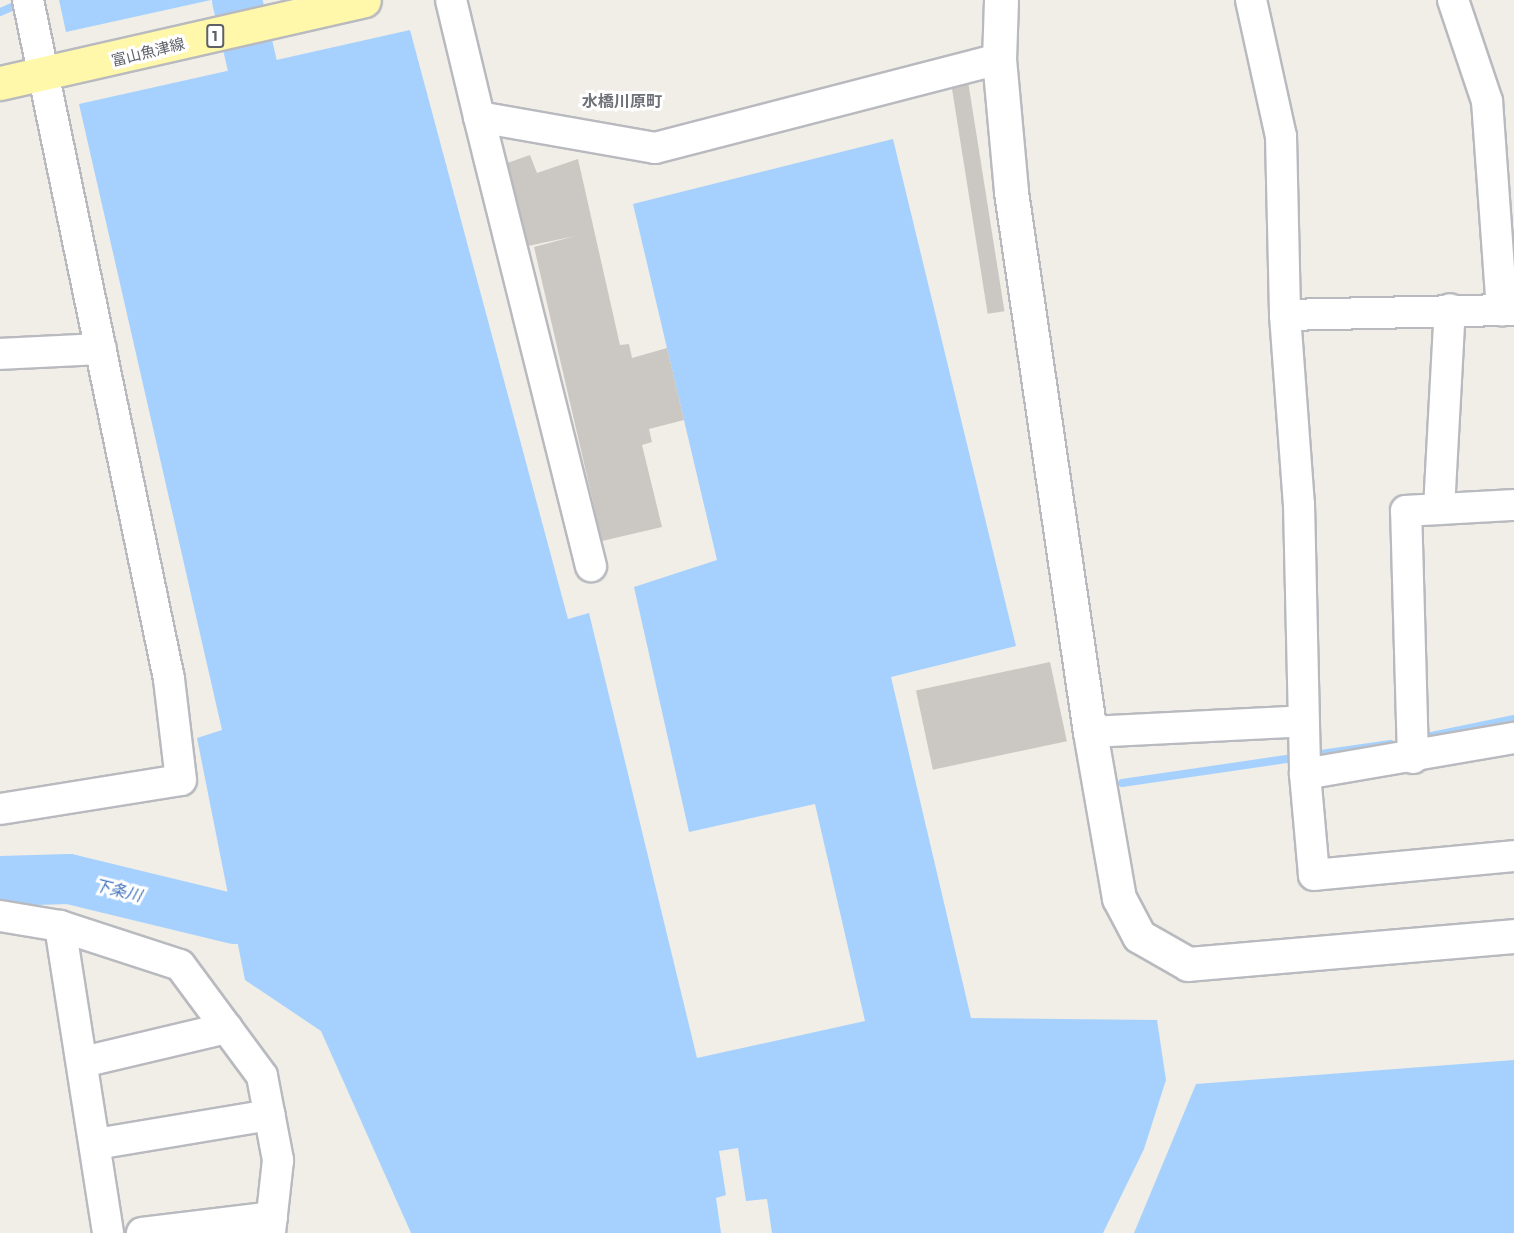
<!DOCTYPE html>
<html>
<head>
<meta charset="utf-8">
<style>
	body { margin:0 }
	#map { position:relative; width:1514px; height:1233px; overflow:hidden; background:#f0eee6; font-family:Montserrat,"Noto Sans JP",sans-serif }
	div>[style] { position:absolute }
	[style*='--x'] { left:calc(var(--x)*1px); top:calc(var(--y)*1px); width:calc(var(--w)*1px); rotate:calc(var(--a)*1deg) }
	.water>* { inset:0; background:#a6d1ff }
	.stream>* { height:8px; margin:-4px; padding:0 4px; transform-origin:4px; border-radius:4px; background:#a6d1ff }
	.river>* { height:50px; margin:-25px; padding:0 25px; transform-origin:25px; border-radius:25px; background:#a6d1ff }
	.building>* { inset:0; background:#cbc8c3; transform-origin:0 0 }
	.roads { filter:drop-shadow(2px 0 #b8babf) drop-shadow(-2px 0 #b8babf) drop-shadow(0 2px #b8babf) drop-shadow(0 -2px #b8babf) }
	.street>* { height:30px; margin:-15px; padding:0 15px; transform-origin:15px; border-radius:15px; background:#fff }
	.secondary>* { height:33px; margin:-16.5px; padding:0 16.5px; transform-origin:16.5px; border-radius:16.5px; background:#fff }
	.primary>* { height:33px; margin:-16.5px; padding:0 16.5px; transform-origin:16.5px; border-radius:16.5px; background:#fff8ab }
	span { translate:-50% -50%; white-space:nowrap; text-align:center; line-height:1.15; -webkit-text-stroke:6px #fff; paint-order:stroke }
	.shield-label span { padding:2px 4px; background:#fff; border:2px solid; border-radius:4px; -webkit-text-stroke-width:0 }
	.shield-label { font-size:14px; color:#5d6066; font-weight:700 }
	.street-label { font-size:15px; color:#5d6066 }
	.neighbourhood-label { font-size:16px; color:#6e7278; font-weight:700 }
	.water-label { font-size:16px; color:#4375bc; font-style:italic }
</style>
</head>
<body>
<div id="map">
	<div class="water">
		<div style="clip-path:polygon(59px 0,211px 0,66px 32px)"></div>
		<div style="clip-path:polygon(410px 30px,568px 619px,589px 613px,697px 1058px,865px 1021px,815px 804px,689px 832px,634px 587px,717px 560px,633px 204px,893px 139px,1016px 646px,891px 677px,971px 1018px,1157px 1020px,1166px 1080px,1144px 1149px,1103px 1233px,772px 1233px,767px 1199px,746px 1201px,738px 1148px,719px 1151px,726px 1195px,716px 1198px,721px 1233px,411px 1233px,321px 1031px,245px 980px,197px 738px,222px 730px,79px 104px)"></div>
		<div style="clip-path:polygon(1514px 1060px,1514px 1233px,1134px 1233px,1196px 1084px)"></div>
	</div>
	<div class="stream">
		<div style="--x:0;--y:12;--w:26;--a:-23"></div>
		<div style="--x:1417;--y:739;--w:99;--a:-11.7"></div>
		<div style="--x:1122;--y:783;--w:271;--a:-8.3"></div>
	</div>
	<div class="river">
		<div style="--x:237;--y:0;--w:136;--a:76.8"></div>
		<div style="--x:0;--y:881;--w:69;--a:-1.7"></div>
		<div style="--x:69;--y:879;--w:170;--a:13.6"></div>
	</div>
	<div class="building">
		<div style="left:968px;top:81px;width:233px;height:17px;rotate:81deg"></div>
		<div style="clip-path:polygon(530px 155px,537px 173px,578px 159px,620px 345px,629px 344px,632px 358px,667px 348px,684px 420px,649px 429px,652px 442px,642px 445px,662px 527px,602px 541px,534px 247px,575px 236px,528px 246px,507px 163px)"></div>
		<div style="left:1050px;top:662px;width:81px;height:137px;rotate:78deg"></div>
	</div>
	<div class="roads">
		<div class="street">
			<div style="--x:451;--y:0;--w:120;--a:76.5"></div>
			<div style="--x:479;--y:117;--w:179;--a:10"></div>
			<div style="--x:655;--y:148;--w:355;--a:-14.5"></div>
			<div style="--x:1251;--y:0;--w:139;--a:77.6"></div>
			<div style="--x:1281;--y:136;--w:179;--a:88.7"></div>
			<div style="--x:1285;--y:315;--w:190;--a:85.8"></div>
			<div style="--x:1299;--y:504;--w:270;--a:88.7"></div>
			<div style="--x:1305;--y:774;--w:212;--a:-9.8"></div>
			<div style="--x:1453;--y:0;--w:107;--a:71.4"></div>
			<div style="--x:1487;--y:101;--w:210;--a:85.9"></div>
			<div style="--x:479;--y:117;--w:463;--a:76"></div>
			<div style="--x:1285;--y:315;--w:229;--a:-1.3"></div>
			<div style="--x:0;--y:354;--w:101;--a:-2.8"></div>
			<div style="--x:1439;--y:509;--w:200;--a:-86.9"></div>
			<div style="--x:1090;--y:732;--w:214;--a:-2.9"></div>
			<div style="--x:1413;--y:758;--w:247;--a:-91.6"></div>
			<div style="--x:1406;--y:511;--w:108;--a:-3.2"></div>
			<div style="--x:1305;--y:774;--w:101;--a:84.9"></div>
			<div style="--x:1314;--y:875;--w:201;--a:-5.4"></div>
			<div style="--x:0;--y:809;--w:183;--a:-9.1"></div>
			<div style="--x:181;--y:780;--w:102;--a:-96.8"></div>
			<div style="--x:169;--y:679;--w:693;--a:-101.73"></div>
			<div style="--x:0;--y:916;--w:61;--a:9.5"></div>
			<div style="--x:60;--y:926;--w:126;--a:18"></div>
			<div style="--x:180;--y:965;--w:138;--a:53.5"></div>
			<div style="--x:262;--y:1076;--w:86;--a:79.2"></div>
			<div style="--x:278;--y:1160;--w:73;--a:96.3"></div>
			<div style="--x:60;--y:926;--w:311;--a:81.1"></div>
			<div style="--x:83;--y:1062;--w:148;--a:-13.3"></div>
			<div style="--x:96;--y:1144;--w:176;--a:-9.5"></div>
			<div style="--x:142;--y:1233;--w:131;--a:-7"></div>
		</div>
		<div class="secondary">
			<div style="--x:1001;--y:0;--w:59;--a:91.9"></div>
			<div style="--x:999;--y:59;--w:134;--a:84.8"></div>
			<div style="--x:1011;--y:192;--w:546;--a:81.68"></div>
			<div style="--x:1090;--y:732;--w:169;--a:80.1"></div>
			<div style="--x:1119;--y:898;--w:43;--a:62.2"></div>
			<div style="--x:1139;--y:936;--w:56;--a:29.7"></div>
			<div style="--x:1188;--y:964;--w:327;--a:-4.9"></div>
		</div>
		<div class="primary">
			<div style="--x:0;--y:83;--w:373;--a:-12.8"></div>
		</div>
	</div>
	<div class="shield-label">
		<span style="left:215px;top:36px">1</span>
	</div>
	<div class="street-label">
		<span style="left:148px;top:52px;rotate:-14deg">富山魚津線</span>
	</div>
	<div class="neighbourhood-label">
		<span style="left:622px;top:102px">水橋川原町</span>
	</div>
	<div class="water-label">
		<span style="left:118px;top:891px;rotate:14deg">下条川</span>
	</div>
</div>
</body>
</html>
